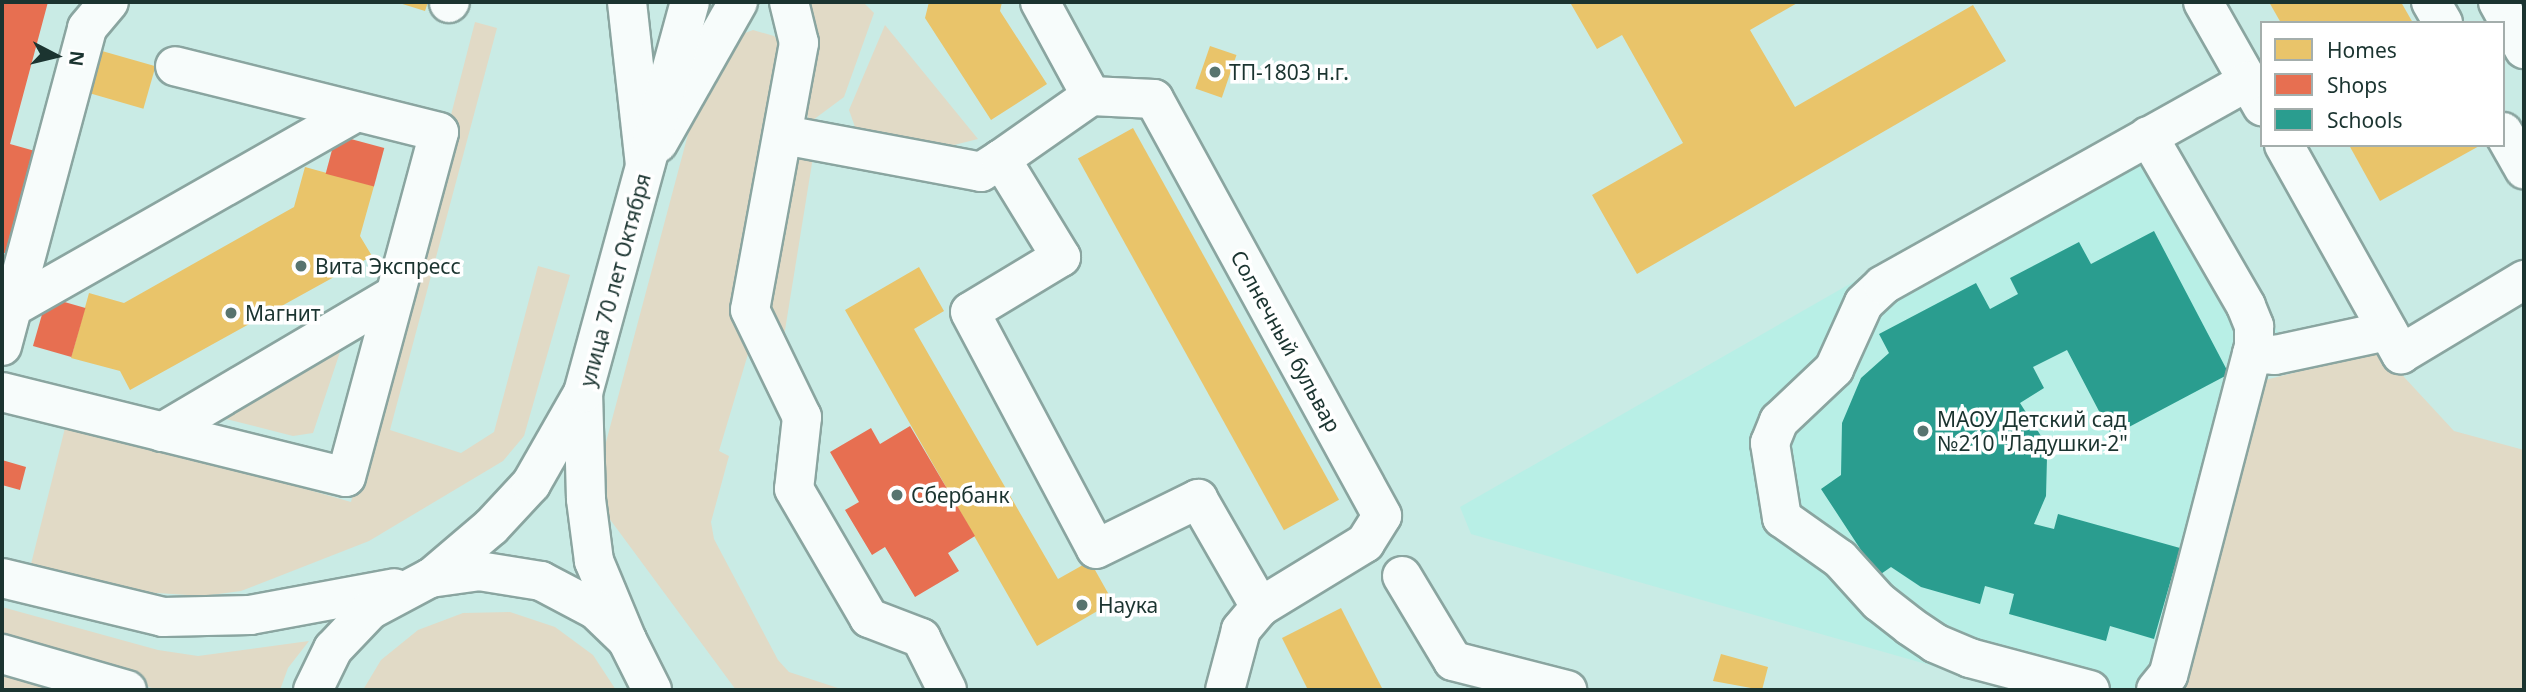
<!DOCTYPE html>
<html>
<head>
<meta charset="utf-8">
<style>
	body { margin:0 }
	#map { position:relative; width:2526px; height:692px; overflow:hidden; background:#c9ebe5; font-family:"Noto Sans",sans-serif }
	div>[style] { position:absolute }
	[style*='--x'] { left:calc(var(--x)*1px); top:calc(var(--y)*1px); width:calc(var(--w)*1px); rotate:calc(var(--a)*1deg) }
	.built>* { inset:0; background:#b8efe6 }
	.green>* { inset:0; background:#e1dac6 }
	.homes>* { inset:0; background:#e9c46a; transform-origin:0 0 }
	.shops>* { inset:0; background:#e76f51; transform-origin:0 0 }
	.schools>* { inset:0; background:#2a9d8f }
	.roads { filter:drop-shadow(2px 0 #8aa5a0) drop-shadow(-2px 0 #8aa5a0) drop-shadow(0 2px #8aa5a0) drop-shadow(0 -2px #8aa5a0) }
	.minor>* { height:38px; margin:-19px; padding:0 19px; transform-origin:19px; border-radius:19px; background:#f7fcfb }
	.major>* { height:38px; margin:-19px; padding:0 19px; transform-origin:19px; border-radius:19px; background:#f7fcfb }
	.dots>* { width:19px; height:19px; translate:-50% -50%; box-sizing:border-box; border:4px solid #fff; border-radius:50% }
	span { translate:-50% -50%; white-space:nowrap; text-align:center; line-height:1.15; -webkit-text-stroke:7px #fff; paint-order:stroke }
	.poi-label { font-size:21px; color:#1b3430 }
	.left { translate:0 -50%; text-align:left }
	.street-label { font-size:21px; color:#1b3430 }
	.frame { position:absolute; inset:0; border:4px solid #1b3430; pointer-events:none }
	.legend { position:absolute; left:2260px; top:21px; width:245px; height:126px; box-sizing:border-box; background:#fff; border:2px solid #a4aeac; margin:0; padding:9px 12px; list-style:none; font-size:21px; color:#1b3430 }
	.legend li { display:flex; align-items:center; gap:14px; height:35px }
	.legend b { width:35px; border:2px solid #a4aeac }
	.north { position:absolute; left:21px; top:21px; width:70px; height:70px; -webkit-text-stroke:5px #fff; paint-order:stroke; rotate:97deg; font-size:19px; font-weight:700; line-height:28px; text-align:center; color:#1b3430 }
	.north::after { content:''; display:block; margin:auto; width:24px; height:32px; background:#1b3430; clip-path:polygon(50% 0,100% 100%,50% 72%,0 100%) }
</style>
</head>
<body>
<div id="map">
	<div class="built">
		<div style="clip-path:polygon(2154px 110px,2280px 336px,2179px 690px,2017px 690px,1471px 534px,1460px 507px)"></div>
	</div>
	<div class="green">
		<div style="clip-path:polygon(808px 2px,863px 2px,874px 13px,844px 97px,809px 123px,806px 108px)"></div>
		<div style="clip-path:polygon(475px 22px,497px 28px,390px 430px,461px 453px,494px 432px,538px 266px,570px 275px,524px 436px,503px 461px,369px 541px,241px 591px,203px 596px,126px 591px,30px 568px,67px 420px,351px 502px)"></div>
		<div style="clip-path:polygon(885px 25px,978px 139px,954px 145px,865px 134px,855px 127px,849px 110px)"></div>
		<div style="clip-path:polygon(753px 30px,774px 36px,781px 45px,754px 334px,719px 451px,729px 456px,711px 522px,714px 539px,778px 660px,789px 672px,844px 690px,736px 690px,606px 514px,601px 468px,606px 442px,691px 123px,737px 36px)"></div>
		<div style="clip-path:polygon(792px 155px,813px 157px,780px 361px,765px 285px)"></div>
		<div style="clip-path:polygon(2380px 351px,2454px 431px,2524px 450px,2524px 690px,2180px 690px,2265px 380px)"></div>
		<div style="clip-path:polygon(340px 352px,313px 433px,293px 436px,222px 418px)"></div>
		<div style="clip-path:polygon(2px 607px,158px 650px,198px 656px,309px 641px,288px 668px,280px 690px,159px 690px,2px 646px)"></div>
		<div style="clip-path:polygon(510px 612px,555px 627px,593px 655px,616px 690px,363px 690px,381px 660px,418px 630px,463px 613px)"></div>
		<div style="clip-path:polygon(2px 671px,70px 690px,2px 690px)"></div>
	</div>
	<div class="homes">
		<div style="clip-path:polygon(396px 2px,428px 2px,425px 11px)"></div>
		<div style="clip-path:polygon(929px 2px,1002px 2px,1000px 11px,1047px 84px,991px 120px,925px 18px)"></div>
		<div style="clip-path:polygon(1575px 2px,1799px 2px,1750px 30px,1795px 107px,1973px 5px,2006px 61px,1637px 274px,1592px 195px,1683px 143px,1622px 35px,1597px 49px,1571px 4px)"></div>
		<div style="clip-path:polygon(2269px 2px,2401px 2px,2413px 23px,2281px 23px)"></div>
		<div style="left:1210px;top:46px;width:28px;height:45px;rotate:19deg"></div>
		<div style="left:95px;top:49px;width:63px;height:44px;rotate:16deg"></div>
		<div style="left:1133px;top:128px;width:425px;height:63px;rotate:61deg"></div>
		<div style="clip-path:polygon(2349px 145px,2481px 145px,2380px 201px)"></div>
		<div style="clip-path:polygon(305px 167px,374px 186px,360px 236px,372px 256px,130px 390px,120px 371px,71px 358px,89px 293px,124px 303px,294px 207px)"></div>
		<div style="clip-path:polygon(919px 267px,944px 311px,914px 329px,1058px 579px,1090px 561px,1113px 602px,1037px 646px,845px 310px)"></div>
		<div style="clip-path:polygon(1341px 608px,1383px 690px,1308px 690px,1282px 638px)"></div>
		<div style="clip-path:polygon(1721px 654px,1768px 667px,1762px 690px,1713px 681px)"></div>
	</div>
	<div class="shops">
		<div style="clip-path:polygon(2px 2px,48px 2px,10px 144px,35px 151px,7px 254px,2px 252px)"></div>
		<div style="left:336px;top:135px;width:50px;height:40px;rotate:15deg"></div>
		<div style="left:47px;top:297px;width:40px;height:51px;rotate:16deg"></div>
		<div style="clip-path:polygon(910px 426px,975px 536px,948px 553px,959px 571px,915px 597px,885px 547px,872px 555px,845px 510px,859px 502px,830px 452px,871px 428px,880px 444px)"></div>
		<div style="clip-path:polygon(2px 460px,26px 467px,20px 490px,2px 485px)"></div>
	</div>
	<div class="schools">
		<div style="clip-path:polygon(2154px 231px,2229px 374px,2112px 436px,2067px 350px,2033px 367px,2044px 388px,2020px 403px,2041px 436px,2047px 458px,2046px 496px,2034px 524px,2054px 529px,2058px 514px,2180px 548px,2154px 639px,2110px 626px,2106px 641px,2009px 614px,2014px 594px,1985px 586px,1980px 604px,1921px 587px,1891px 567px,1878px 576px,1821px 489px,1841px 475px,1842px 423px,1861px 378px,1889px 353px,1879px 334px,1976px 283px,1990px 309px,2018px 294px,2010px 278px,2079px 242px,2091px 264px)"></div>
	</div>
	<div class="roads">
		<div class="minor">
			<div style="--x:627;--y:2;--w:163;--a:83.7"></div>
			<div style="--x:789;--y:2;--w:42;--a:76.3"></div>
			<div style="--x:799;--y:43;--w:271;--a:100.4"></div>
			<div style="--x:750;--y:310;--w:119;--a:64.1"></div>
			<div style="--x:802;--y:417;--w:72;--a:96.3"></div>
			<div style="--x:794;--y:489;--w:149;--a:59.8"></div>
			<div style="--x:869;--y:618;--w:56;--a:21"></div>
			<div style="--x:921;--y:638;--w:58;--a:63.4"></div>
			<div style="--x:1040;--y:2;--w:107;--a:61.5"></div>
			<div style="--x:1091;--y:96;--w:63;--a:2.7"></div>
			<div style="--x:1154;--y:99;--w:475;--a:61.3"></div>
			<div style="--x:1382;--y:516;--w:32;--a:122"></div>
			<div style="--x:1365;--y:543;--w:123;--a:148.6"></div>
			<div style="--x:1260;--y:607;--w:30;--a:130"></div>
			<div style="--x:1241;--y:630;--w:62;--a:104.9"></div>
			<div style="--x:2203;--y:2;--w:120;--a:60.4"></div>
			<div style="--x:2431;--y:2;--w:24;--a:60"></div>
			<div style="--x:2498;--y:2;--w:54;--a:61"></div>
			<div style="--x:449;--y:3;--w:1;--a:-45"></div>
			<div style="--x:2503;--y:132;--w:43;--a:60.4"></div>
			<div style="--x:784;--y:135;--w:200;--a:10.6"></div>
			<div style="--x:981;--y:172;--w:24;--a:-33"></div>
			<div style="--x:1001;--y:159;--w:115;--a:58.5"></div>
			<div style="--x:1061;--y:257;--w:106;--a:148.9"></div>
			<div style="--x:970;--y:312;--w:268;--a:62"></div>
			<div style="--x:1096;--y:549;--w:114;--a:-26.1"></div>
			<div style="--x:1198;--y:499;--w:125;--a:60.1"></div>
			<div style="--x:2148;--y:136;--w:196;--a:60"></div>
			<div style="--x:2246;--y:306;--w:22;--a:68"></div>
			<div style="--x:2254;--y:326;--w:20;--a:90"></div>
			<div style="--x:2254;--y:346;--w:340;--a:104.6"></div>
			<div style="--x:2168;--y:675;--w:19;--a:129"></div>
			<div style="--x:658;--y:143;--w:162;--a:-60.4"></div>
			<div style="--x:2284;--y:145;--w:240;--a:60.8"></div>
			<div style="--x:2401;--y:354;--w:144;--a:-31"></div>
			<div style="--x:1001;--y:159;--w:110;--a:-35"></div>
			<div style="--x:13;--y:307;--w:395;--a:-29.6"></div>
			<div style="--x:2;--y:346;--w:329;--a:-75"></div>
			<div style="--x:87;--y:28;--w:34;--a:-50"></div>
			<div style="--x:2252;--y:354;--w:23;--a:2"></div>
			<div style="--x:2275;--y:355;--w:115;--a:-12.1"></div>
			<div style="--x:2;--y:392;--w:354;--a:13.9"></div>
			<div style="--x:346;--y:477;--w:357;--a:-74.9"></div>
			<div style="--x:439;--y:132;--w:272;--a:-166"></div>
			<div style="--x:162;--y:432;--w:270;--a:-30.5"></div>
			<div style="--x:1402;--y:576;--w:99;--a:59"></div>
			<div style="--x:1453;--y:661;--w:118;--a:14.3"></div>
			<div style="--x:2090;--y:690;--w:124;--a:-165.1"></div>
			<div style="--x:1970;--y:658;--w:38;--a:-157"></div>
			<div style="--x:1935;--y:643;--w:30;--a:-146"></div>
			<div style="--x:1910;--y:626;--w:39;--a:-142"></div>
			<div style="--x:1879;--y:602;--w:58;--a:-132.2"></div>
			<div style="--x:1840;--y:559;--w:71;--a:-144.7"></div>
			<div style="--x:1782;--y:518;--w:76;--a:-99.1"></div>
			<div style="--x:1770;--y:443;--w:24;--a:-68"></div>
			<div style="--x:1779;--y:421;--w:76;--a:-43.4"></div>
			<div style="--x:1834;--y:369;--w:72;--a:-65.6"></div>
			<div style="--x:1864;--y:303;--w:26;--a:-43"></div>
			<div style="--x:1883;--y:285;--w:418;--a:-29.2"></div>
		</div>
		<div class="major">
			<div style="--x:2;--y:578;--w:166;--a:13.6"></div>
			<div style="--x:163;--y:617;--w:87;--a:-1.3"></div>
			<div style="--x:250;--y:615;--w:147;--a:-10.5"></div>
			<div style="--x:431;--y:578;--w:79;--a:-40.4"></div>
			<div style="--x:491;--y:527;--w:59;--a:-47.1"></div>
			<div style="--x:531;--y:484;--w:105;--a:-60.3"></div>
			<div style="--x:627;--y:640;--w:86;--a:-112.7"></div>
			<div style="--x:594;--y:561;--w:63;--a:-97.4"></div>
			<div style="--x:586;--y:499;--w:106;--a:-91.6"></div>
			<div style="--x:583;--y:393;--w:405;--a:-74.7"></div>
			<div style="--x:2;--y:654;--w:130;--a:16.1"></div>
			<div style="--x:313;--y:690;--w:46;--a:-64"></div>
			<div style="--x:333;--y:649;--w:54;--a:-46.5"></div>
			<div style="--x:370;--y:610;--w:68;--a:-28.1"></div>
			<div style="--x:430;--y:578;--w:49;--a:-8.1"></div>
			<div style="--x:479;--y:571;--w:63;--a:9.2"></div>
			<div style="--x:541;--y:581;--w:62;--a:27.8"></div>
			<div style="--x:596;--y:610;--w:43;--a:44.1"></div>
			<div style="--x:627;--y:640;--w:56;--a:63.4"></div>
		</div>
	</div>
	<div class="dots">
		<div style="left:1215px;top:72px;background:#58746f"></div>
		<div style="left:301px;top:266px;background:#58746f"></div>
		<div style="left:231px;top:313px;background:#58746f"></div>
		<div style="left:1923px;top:431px;background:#58746f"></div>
		<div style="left:897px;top:495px;background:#58746f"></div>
		<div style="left:1082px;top:605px;background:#58746f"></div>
	</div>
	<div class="poi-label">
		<span class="left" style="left:1229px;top:72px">ТП-1803 н.г.</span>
		<span class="left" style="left:315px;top:266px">Вита Экспресс</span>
		<span class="left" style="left:245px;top:313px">Магнит</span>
		<span class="left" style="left:1937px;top:431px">МАОУ Детский сад<br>№210 "Ладушки-2"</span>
		<span class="left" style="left:911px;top:495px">Сбербанк</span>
		<span class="left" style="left:1098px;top:605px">Наука</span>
	</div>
	<div class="street-label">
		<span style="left:615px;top:280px;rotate:-75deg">улица 70 лет Октября</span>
		<span style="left:1286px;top:341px;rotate:61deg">Солнечный бульвар</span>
	</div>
	<div class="frame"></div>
	<ul class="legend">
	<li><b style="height:19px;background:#e9c46a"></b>Homes</li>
	<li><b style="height:19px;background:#e76f51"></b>Shops</li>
	<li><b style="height:19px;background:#2a9d8f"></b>Schools</li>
	</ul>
	<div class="north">N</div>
</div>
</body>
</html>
